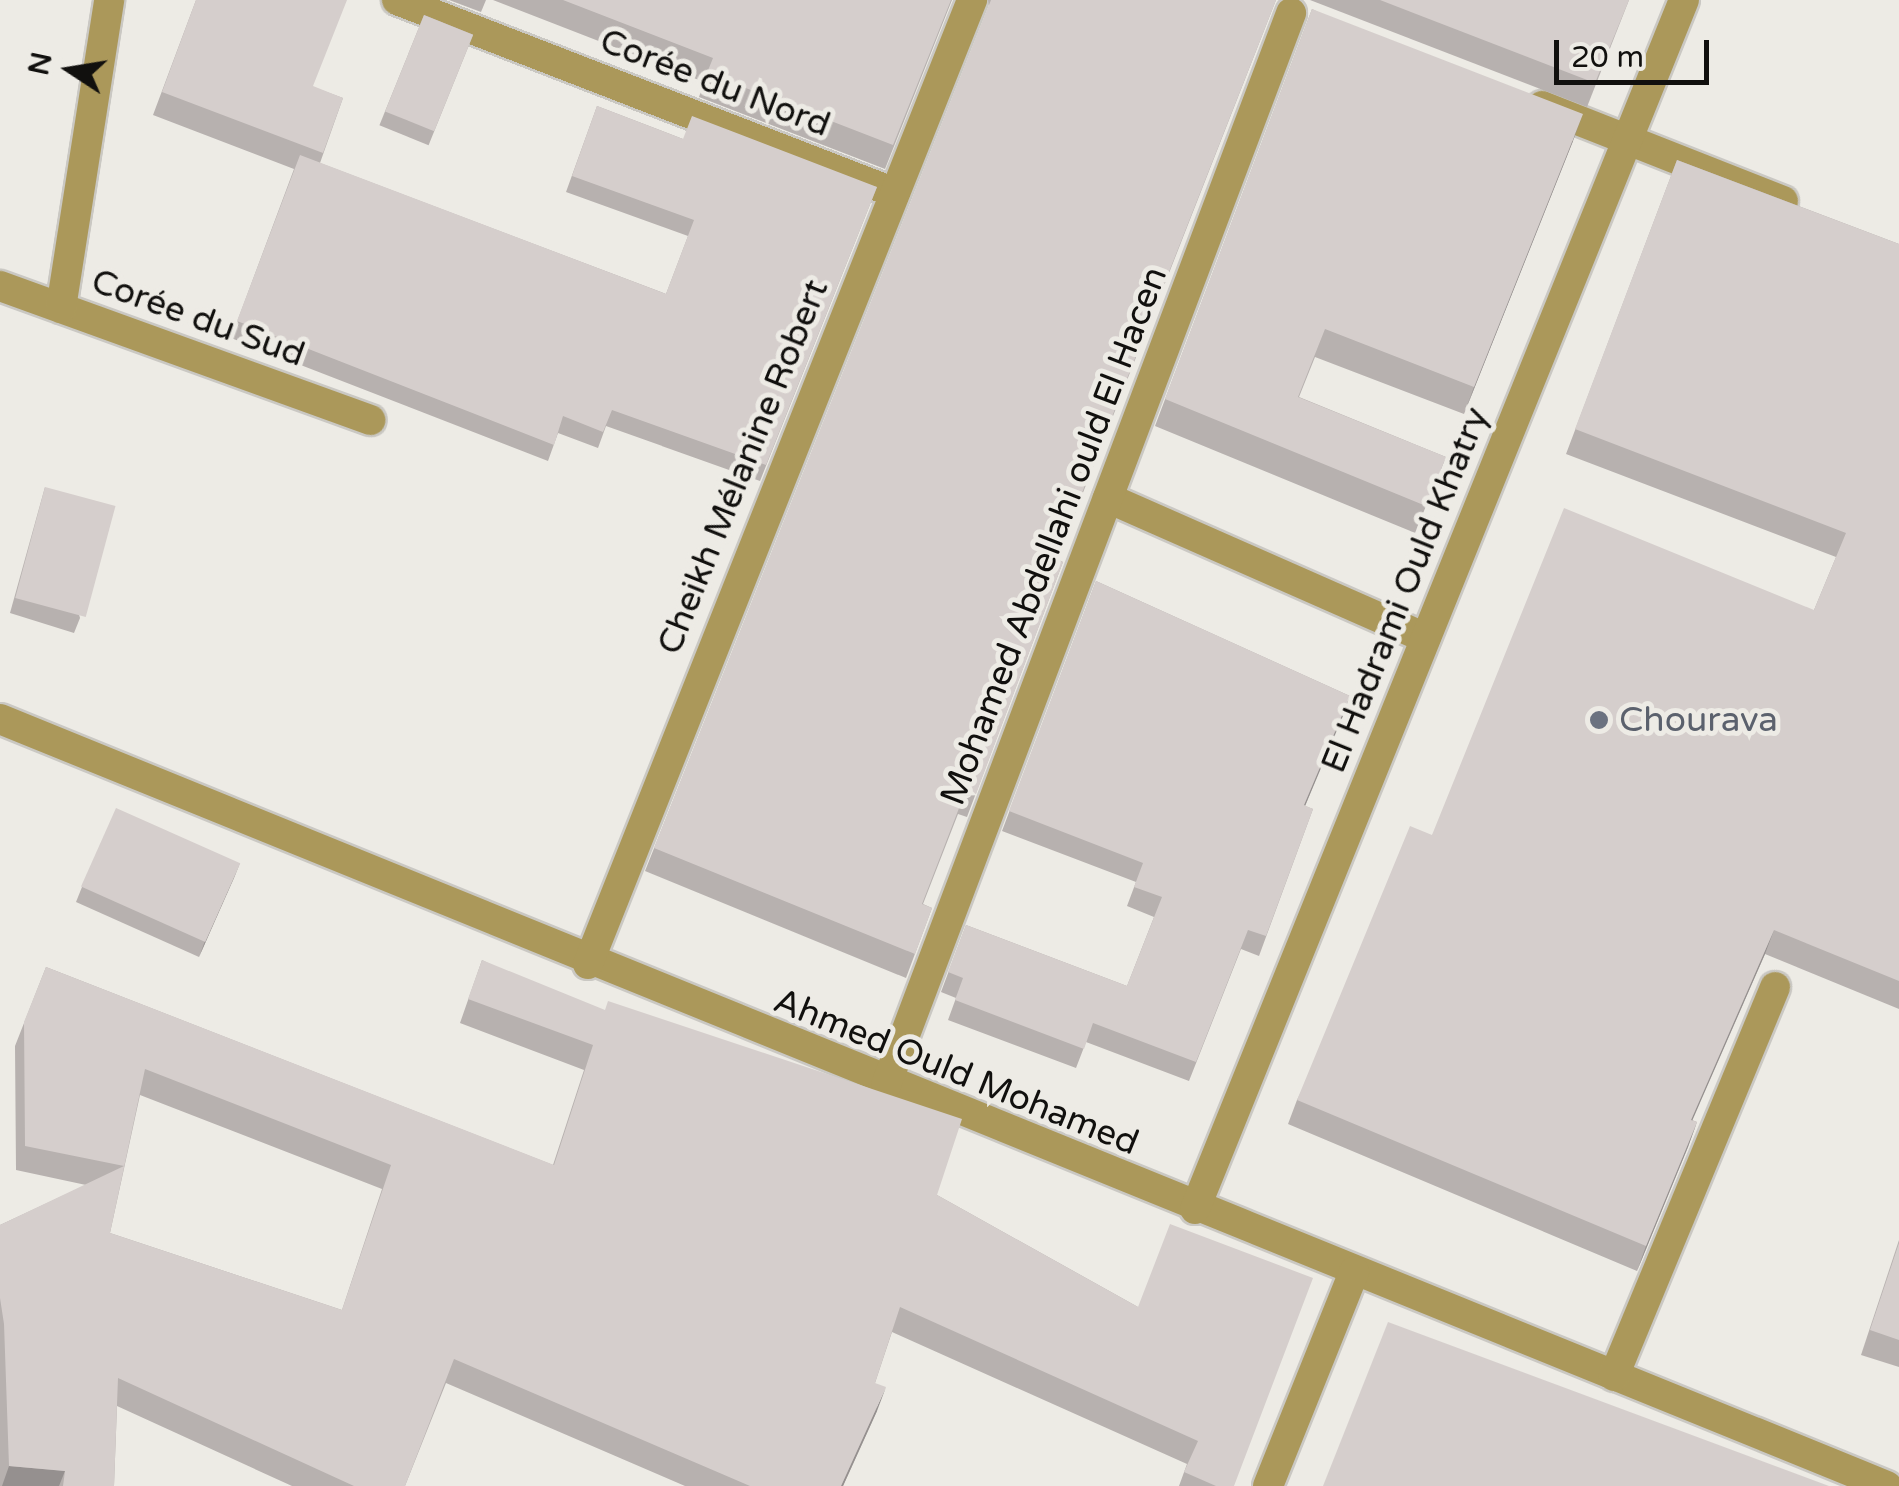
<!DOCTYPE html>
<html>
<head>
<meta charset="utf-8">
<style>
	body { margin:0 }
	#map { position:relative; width:1899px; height:1486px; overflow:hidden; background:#edebe5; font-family:"Varela Round",sans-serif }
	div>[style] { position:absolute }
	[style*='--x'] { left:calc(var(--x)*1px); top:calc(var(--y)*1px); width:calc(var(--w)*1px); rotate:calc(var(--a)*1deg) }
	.roads { filter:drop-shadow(2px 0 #cac8c3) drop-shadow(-2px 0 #cac8c3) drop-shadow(0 2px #cac8c3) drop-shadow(0 -2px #cac8c3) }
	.street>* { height:30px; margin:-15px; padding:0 15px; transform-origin:15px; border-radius:15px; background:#ab985a }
	.wall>* { inset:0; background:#b7b1af; transform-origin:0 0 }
	.shaded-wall>* { inset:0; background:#95908f }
	.building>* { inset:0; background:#d5cecc; transform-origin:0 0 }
	.dots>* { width:28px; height:28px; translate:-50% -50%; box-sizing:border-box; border:5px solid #edebe5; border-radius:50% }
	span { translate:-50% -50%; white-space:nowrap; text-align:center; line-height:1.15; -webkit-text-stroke:10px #edebe5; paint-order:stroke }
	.street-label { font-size:35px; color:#11100e }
	.worship-label { font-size:35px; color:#5b616d }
	.left { translate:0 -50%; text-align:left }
	.north { position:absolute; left:20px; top:20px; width:100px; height:100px; -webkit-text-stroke:8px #edebe5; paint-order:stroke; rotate:282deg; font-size:28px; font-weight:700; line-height:40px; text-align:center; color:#11100e }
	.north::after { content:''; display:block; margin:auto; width:35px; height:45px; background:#11100e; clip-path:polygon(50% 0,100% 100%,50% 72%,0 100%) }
	.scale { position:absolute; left:1554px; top:40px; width:155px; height:45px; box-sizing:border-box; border:5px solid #11100e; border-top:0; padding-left:12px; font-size:30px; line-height:35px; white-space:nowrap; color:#11100e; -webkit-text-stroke:8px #edebe5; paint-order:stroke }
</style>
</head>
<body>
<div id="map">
	<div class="roads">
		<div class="street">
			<div style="--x:397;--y:0;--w:534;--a:21.18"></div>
			<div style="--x:1542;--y:106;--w:259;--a:21.5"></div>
			<div style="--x:0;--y:286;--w:394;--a:19.9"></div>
			<div style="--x:61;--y:308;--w:312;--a:-81.1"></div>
			<div style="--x:1108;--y:498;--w:347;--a:23.8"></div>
			<div style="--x:0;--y:719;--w:2037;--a:22.12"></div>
			<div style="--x:588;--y:964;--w:1038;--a:-68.28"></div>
			<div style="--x:886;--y:1085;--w:1146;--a:-69.3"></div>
			<div style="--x:1195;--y:1209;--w:1304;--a:-67.98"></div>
			<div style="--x:1614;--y:1376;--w:421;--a:-67.5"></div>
			<div style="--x:1268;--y:1486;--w:231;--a:-68.1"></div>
		</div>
	</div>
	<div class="wall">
		<div style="clip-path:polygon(196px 0,313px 87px,343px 98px,320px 163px,666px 294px,688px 236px,566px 192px,597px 106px,683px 139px,877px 187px,760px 481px,606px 426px,598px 448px,558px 433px,548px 461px,231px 338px,294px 169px,153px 115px)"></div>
		<div style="clip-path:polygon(449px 0,486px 0,481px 12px)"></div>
		<div style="clip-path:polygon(493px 0,952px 0,885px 169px,699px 97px,704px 82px)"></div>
		<div style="clip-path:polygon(988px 0,1276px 0,1057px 559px,1063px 562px,967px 817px,958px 814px,923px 904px,932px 908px,906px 978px,645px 871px,989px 6px)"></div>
		<div style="clip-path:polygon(1310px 0,1629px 0,1587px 107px)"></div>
		<div style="clip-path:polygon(1312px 9px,1573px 141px,1464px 414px,1315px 357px,1299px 397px,1446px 457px,1415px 533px,1155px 426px)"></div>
		<div style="left:424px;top:15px;width:53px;height:119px;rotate:22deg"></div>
		<div style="clip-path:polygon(1677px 160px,1899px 244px,1899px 1009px,1765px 954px,1692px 1120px,1697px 1122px,1688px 1147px,1637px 1271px,1288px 1124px,1297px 1100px,1432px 835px,1814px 610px,1836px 557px,1566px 454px)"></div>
		<div style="clip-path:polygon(45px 487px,80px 618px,74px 633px,10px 613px)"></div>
		<div style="clip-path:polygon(1096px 581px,1350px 696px,1305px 806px,1313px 809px,1259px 956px,1241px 949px,1189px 1081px,1086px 1042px,1076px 1068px,948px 1020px,956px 998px,941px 992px,966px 925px,1127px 986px,1154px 917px,1127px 906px,1136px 882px,1002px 831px)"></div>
		<div style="clip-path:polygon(240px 863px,199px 957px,76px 902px,82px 887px)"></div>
		<div style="clip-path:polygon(evenodd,482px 960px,937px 1195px,1138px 1307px,1234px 1486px,1179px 1486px,1187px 1464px,892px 1332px,875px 1383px,877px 1411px,843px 1486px,685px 1486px,446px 1383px,405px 1486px,292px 1486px,117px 1406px,114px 1486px,0 1486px,0 1225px,86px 1185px,16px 1170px,15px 1046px,46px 967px,553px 1165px,584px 1070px,460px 1023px,482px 960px,140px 1095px,382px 1189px,342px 1310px,110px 1233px,140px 1095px)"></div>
		<div style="clip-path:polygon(1899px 1240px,1899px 1367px,1861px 1355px)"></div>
	</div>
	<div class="shaded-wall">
		<div style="clip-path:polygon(1583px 114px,1573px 141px,1464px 414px,1474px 387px)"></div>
		<div style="clip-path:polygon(1350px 696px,1343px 716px,1297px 825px,1304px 805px)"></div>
		<div style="clip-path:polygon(240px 863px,234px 878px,199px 957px,205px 941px)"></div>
		<div style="clip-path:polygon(1774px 930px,1765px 954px,1682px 1144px,1691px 1120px)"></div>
		<div style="clip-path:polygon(1697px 1122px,1688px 1147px,1637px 1271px,1646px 1246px)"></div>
		<div style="clip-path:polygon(886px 1387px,877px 1411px,843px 1486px,841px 1486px)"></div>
		<div style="clip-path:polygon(9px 1466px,65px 1471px,59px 1486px,2px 1486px)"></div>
	</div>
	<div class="building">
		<div style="clip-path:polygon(196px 0,347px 0,313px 86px,343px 98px,323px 153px,162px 92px)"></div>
		<div style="clip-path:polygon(563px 0,951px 0,893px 145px,707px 73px,713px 58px)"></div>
		<div style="clip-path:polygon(991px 0,1276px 0,1056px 559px,1063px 562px,976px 794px,966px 790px,922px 904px,932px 908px,915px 954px,654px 848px)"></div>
		<div style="clip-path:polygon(1380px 0,1629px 0,1595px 83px)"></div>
		<div style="clip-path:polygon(1312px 9px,1583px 114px,1474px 387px,1325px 329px,1298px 397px,1446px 457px,1426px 506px,1165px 399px)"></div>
		<div style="left:424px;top:15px;width:53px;height:104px;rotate:22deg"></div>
		<div style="clip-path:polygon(597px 106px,683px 139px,692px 116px,877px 187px,766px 465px,612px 410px,603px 432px,563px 416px,554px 445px,237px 321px,300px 155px,666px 294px,694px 220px,572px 176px)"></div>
		<div style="clip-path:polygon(1677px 160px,1899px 244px,1899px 981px,1774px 930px,1691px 1120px,1697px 1122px,1646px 1246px,1297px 1100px,1410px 826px,1432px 835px,1564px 508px,1814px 610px,1846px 533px,1575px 429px)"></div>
		<div style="left:45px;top:487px;width:73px;height:115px;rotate:15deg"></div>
		<div style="clip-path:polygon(1096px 581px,1350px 696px,1304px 805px,1313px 809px,1266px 936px,1248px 930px,1196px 1062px,1093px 1023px,1084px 1049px,955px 1000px,963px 978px,948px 972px,966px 925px,1127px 986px,1162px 897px,1134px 887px,1143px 863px,1009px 811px)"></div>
		<div style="left:116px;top:808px;width:136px;height:86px;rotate:24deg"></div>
		<div style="clip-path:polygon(evenodd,482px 960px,605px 1010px,608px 1001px,962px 1119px,937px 1195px,1138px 1307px,1170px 1224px,1313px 1278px,1234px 1486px,1216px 1486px,1184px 1472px,1198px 1441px,900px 1307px,875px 1383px,886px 1387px,841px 1486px,750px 1486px,454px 1359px,405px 1486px,354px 1486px,118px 1378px,114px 1486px,63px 1486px,65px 1471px,9px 1466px,4px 1324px,0 1298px,0 1225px,124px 1166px,25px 1146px,24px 1022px,46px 967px,554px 1165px,593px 1045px,468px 999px,482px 960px,145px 1069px,391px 1165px,342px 1310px,110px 1233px,145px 1069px)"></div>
		<div style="clip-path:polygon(1899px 1243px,1899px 1340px,1870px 1330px)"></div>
		<div style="clip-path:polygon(1388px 1322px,1829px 1486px,1323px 1486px)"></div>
	</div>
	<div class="dots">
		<div style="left:1599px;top:720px;background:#6b7280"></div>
	</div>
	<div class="street-label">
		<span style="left:715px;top:83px;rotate:21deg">Corée du Nord</span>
		<span style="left:198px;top:318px;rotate:20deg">Corée du Sud</span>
		<span style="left:743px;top:467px;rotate:-68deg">Cheikh Mélanine Robert</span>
		<span style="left:1054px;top:536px;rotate:-69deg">Mohamed Abdellahi ould El Hacen</span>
		<span style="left:1405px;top:590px;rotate:-68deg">El Hadrami Ould Khatry</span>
		<span style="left:956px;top:1072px;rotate:22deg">Ahmed Ould Mohamed</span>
	</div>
	<div class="worship-label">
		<span class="left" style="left:1619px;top:720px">Chourava</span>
	</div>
	<div class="north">N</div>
	<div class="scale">20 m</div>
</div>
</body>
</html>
